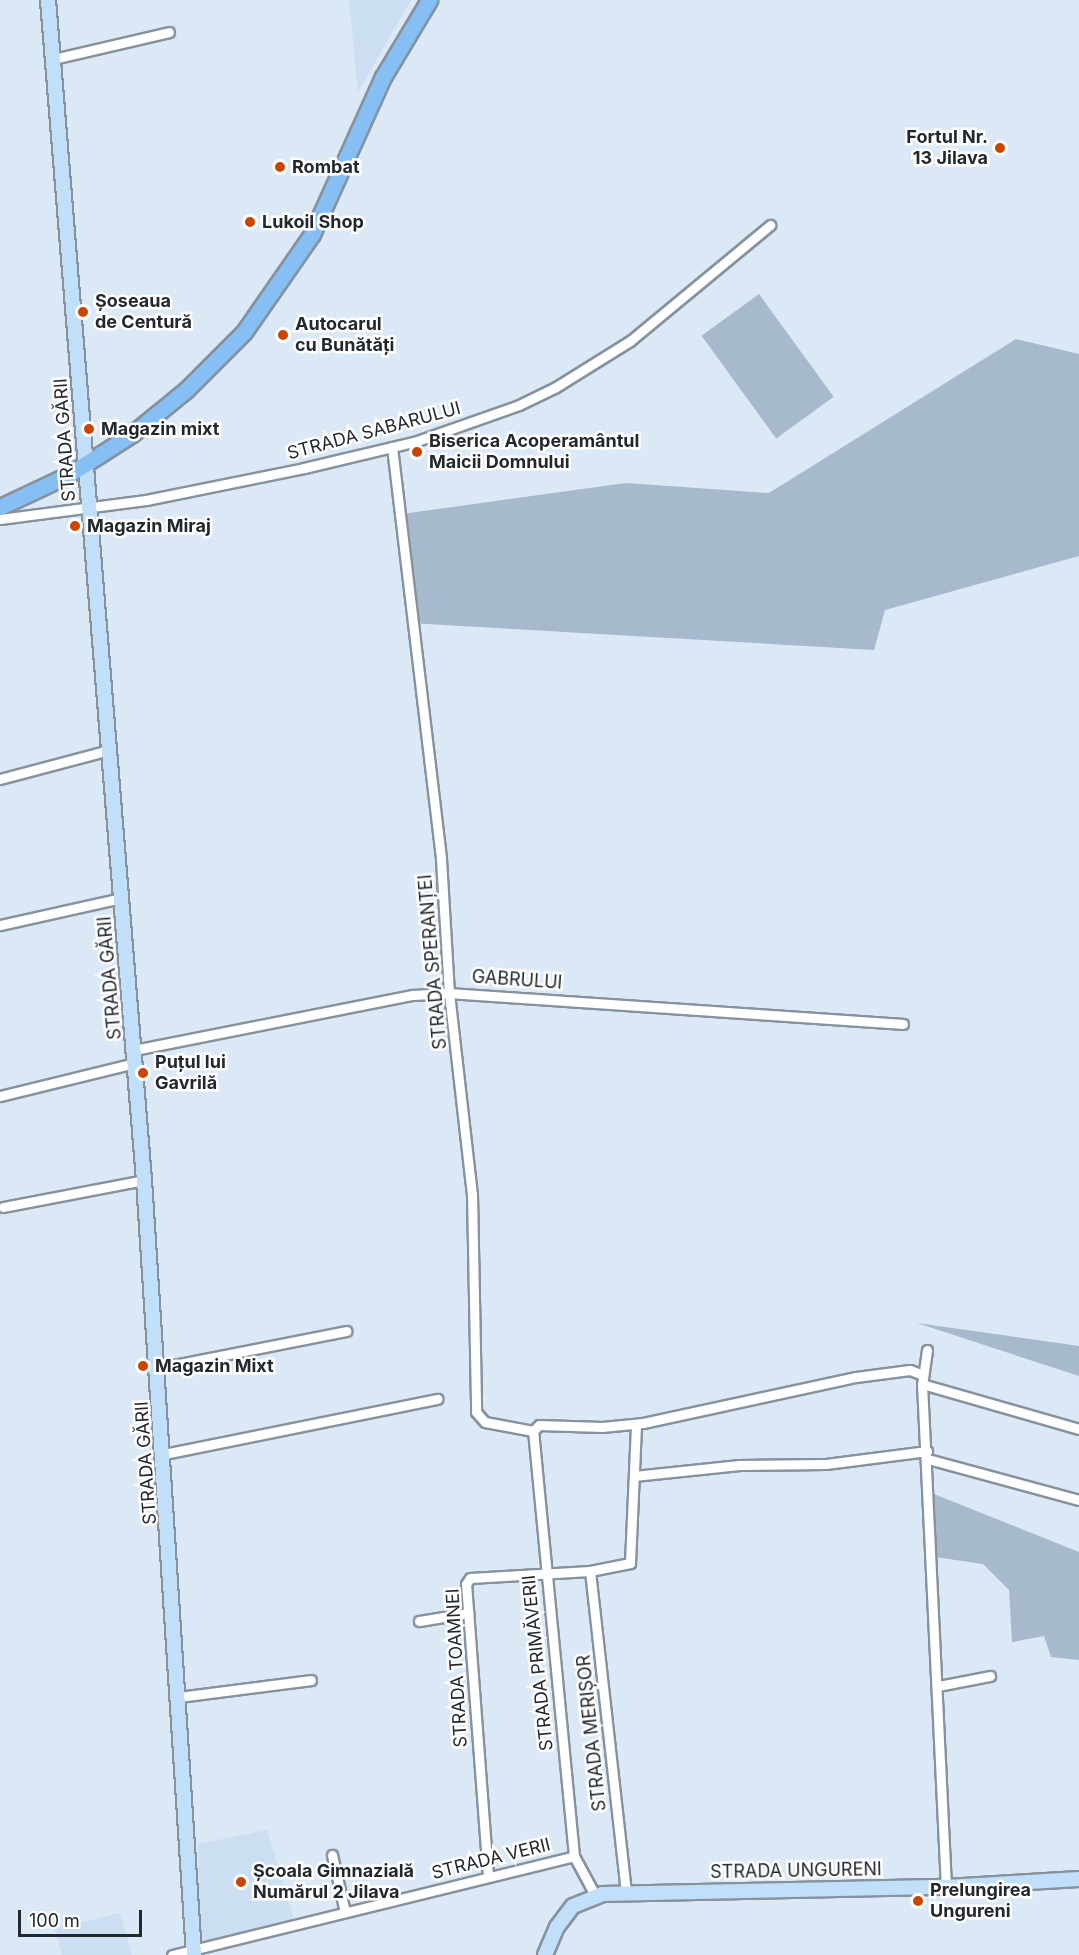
<!DOCTYPE html>
<html>
<head>
<meta charset="utf-8">
<style>
	body { margin:0 }
	#map { position:relative; width:1079px; height:1955px; overflow:hidden; background:#dbe8f5; font-family:Inter,sans-serif }
	div>[style] { position:absolute }
	[style*='--x'] { left:calc(var(--x)*1px); top:calc(var(--y)*1px); width:calc(var(--w)*1px); rotate:calc(var(--a)*1deg) }
	.built>* { inset:0; background:#ccdef1 }
	.green>* { inset:0; background:#a7b9cc; transform-origin:0 0 }
	.roads { filter:drop-shadow(2px 0 #86929e) drop-shadow(-2px 0 #86929e) drop-shadow(0 2px #86929e) drop-shadow(0 -2px #86929e) }
	.street>* { height:9px; margin:-4.5px; padding:0 4.5px; transform-origin:4.5px; border-radius:4.5px; background:#fff }
	.secondary>* { height:14px; margin:-7px; padding:0 7px; transform-origin:7px; border-radius:7px; background:#c2dff9 }
	.primary>* { height:15px; margin:-7.5px; padding:0 7.5px; transform-origin:7.5px; border-radius:7.5px; background:#85bff3 }
	.dots>* { width:16px; height:16px; translate:-50% -50%; box-sizing:border-box; border:3px solid #fff; border-radius:50% }
	span { translate:-50% -50%; white-space:nowrap; text-align:center; line-height:1.15; -webkit-text-stroke:5px #fff; paint-order:stroke }
	.poi-label { font-size:18px; color:#23282d; font-weight:700 }
	.right { translate:-100% -50%; text-align:right }
	.left { translate:0 -50%; text-align:left }
	.street-label { font-size:18px; color:#23282d }
	.scale { position:absolute; left:18px; top:1910px; width:124px; height:27px; box-sizing:border-box; border:3px solid #23282d; border-top:0; padding-left:8px; font-size:18px; line-height:21px; white-space:nowrap; color:#23282d; -webkit-text-stroke:4px #fff; paint-order:stroke }
</style>
</head>
<body>
<div id="map">
	<div class="built">
		<div style="clip-path:polygon(349px 0,411px 0,358px 92px)"></div>
		<div style="clip-path:polygon(267px 1830px,294px 1920px,200px 1944px,198px 1844px)"></div>
		<div style="clip-path:polygon(120px 1913px,132px 1955px,62px 1955px,55px 1929px)"></div>
	</div>
	<div class="green">
		<div style="left:759px;top:294px;width:127px;height:71px;rotate:54deg"></div>
		<div style="clip-path:polygon(1016px 339px,1079px 354px,1079px 556px,885px 610px,874px 650px,409px 623px,395px 515px,626px 483px,769px 493px)"></div>
		<div style="clip-path:polygon(917px 1323px,1079px 1346px,1079px 1376px)"></div>
		<div style="clip-path:polygon(934px 1494px,1079px 1552px,1079px 1660px,1051px 1657px,1044px 1636px,1012px 1642px,1009px 1590px,983px 1564px,935px 1557px)"></div>
	</div>
	<div class="roads">
		<div class="street">
			<div style="--x:53;--y:59;--w:119;--a:-13.1"></div>
			<div style="--x:392;--y:447;--w:415;--a:83.2"></div>
			<div style="--x:441;--y:859;--w:134;--a:86.6"></div>
			<div style="--x:449;--y:993;--w:202;--a:83.5"></div>
			<div style="--x:472;--y:1194;--w:218;--a:88.9"></div>
			<div style="--x:476;--y:1412;--w:13;--a:48"></div>
			<div style="--x:485;--y:1422;--w:49;--a:10.6"></div>
			<div style="--x:0;--y:519;--w:147;--a:-7.4"></div>
			<div style="--x:146;--y:500;--w:161;--a:-11.4"></div>
			<div style="--x:304;--y:468;--w:116;--a:-13.4"></div>
			<div style="--x:417;--y:441;--w:108;--a:-19.4"></div>
			<div style="--x:519;--y:405;--w:41;--a:-25.9"></div>
			<div style="--x:556;--y:387;--w:87;--a:-31.9"></div>
			<div style="--x:630;--y:341;--w:182;--a:-39.6"></div>
			<div style="--x:0;--y:779;--w:113;--a:-14.9"></div>
			<div style="--x:0;--y:925;--w:125;--a:-12.5"></div>
			<div style="--x:134;--y:1050;--w:284;--a:-11.2"></div>
			<div style="--x:413;--y:995;--w:36;--a:-3"></div>
			<div style="--x:449;--y:993;--w:455;--a:3.9"></div>
			<div style="--x:0;--y:1096;--w:138;--a:-13.8"></div>
			<div style="--x:3;--y:1207;--w:144;--a:-10.8"></div>
			<div style="--x:927;--y:1350;--w:34;--a:98"></div>
			<div style="--x:922;--y:1384;--w:504;--a:87.27"></div>
			<div style="--x:158;--y:1368;--w:192;--a:-11.1"></div>
			<div style="--x:922;--y:1384;--w:163;--a:16"></div>
			<div style="--x:164;--y:1454;--w:279;--a:-11.4"></div>
			<div style="--x:928;--y:1459;--w:156;--a:15.2"></div>
			<div style="--x:634;--y:1476;--w:106;--a:-6"></div>
			<div style="--x:739;--y:1465;--w:87;--a:-0.7"></div>
			<div style="--x:826;--y:1464;--w:102;--a:-7.3"></div>
			<div style="--x:590;--y:1571;--w:323;--a:83.6"></div>
			<div style="--x:419;--y:1621;--w:50;--a:-9.3"></div>
			<div style="--x:938;--y:1686;--w:53;--a:-10.9"></div>
			<div style="--x:179;--y:1697;--w:133;--a:-7.3"></div>
			<div style="--x:332;--y:1855;--w:58;--a:77.2"></div>
			<div style="--x:488;--y:1876;--w:293;--a:-94.3"></div>
			<div style="--x:466;--y:1584;--w:7;--a:-56"></div>
			<div style="--x:470;--y:1578;--w:120;--a:-3.3"></div>
			<div style="--x:590;--y:1571;--w:41;--a:-11.3"></div>
			<div style="--x:630;--y:1563;--w:139;--a:-87.5"></div>
			<div style="--x:595;--y:1895;--w:44;--a:-118.3"></div>
			<div style="--x:574;--y:1856;--w:427;--a:-95.5"></div>
			<div style="--x:533;--y:1431;--w:8;--a:-45"></div>
			<div style="--x:539;--y:1425;--w:63;--a:1.8"></div>
			<div style="--x:602;--y:1427;--w:41;--a:-5.6"></div>
			<div style="--x:643;--y:1423;--w:218;--a:-12.2"></div>
			<div style="--x:856;--y:1377;--w:54;--a:-7.4"></div>
			<div style="--x:910;--y:1370;--w:14;--a:21"></div>
			<div style="--x:172;--y:1955;--w:414;--a:-13.8"></div>
		</div>
		<div class="secondary">
			<div style="--x:48;--y:0;--w:1184;--a:85.35"></div>
			<div style="--x:144;--y:1180;--w:777;--a:86.31"></div>
			<div style="--x:545;--y:1955;--w:30;--a:-67"></div>
			<div style="--x:557;--y:1927;--w:26;--a:-53"></div>
			<div style="--x:573;--y:1906;--w:31;--a:-22"></div>
			<div style="--x:602;--y:1894;--w:344;--a:-1.2"></div>
			<div style="--x:946;--y:1887;--w:133;--a:-3.4"></div>
		</div>
		<div class="primary">
			<div style="--x:0;--y:507;--w:75;--a:-25.2"></div>
			<div style="--x:68;--y:475;--w:76;--a:-32.6"></div>
			<div style="--x:132;--y:434;--w:70;--a:-39.2"></div>
			<div style="--x:186;--y:390;--w:82;--a:-45"></div>
			<div style="--x:244;--y:332;--w:119;--a:-55.2"></div>
			<div style="--x:312;--y:234;--w:172;--a:-65.7"></div>
			<div style="--x:383;--y:77;--w:90;--a:-59.1"></div>
		</div>
	</div>
	<div class="dots">
		<div style="left:1000px;top:148px;background:#cb4500"></div>
		<div style="left:280px;top:167px;background:#cb4500"></div>
		<div style="left:250px;top:222px;background:#cb4500"></div>
		<div style="left:83px;top:312px;background:#cb4500"></div>
		<div style="left:283px;top:335px;background:#cb4500"></div>
		<div style="left:89px;top:429px;background:#cb4500"></div>
		<div style="left:417px;top:452px;background:#cb4500"></div>
		<div style="left:75px;top:526px;background:#cb4500"></div>
		<div style="left:143px;top:1073px;background:#cb4500"></div>
		<div style="left:143px;top:1366px;background:#cb4500"></div>
		<div style="left:241px;top:1882px;background:#cb4500"></div>
		<div style="left:918px;top:1901px;background:#cb4500"></div>
	</div>
	<div class="poi-label">
		<span class="right" style="left:988px;top:148px">Fortul Nr.<br>13 Jilava</span>
		<span class="left" style="left:292px;top:167px">Rombat</span>
		<span class="left" style="left:262px;top:222px">Lukoil Shop</span>
		<span class="left" style="left:95px;top:312px">Șoseaua<br>de Centură</span>
		<span class="left" style="left:295px;top:335px">Autocarul<br>cu Bunătăți</span>
		<span class="left" style="left:101px;top:429px">Magazin mixt</span>
		<span class="left" style="left:429px;top:452px">Biserica Acoperamântul<br>Maicii Domnului</span>
		<span class="left" style="left:87px;top:526px">Magazin Miraj</span>
		<span class="left" style="left:155px;top:1073px">Puțul lui<br>Gavrilă</span>
		<span class="left" style="left:155px;top:1366px">Magazin Mixt</span>
		<span class="left" style="left:253px;top:1882px">Școala Gimnazială<br>Numărul 2 Jilava</span>
		<span class="left" style="left:930px;top:1901px">Prelungirea<br>Ungureni</span>
	</div>
	<div class="street-label">
		<span style="left:374px;top:431px;rotate:-15deg">STRADA SABARULUI</span>
		<span style="left:65px;top:440px;rotate:-94deg">STRADA GĂRII</span>
		<span style="left:433px;top:962px;rotate:-95deg">STRADA SPERANȚEI</span>
		<span style="left:110px;top:978px;rotate:-95deg">STRADA GĂRII</span>
		<span style="left:517px;top:980px;rotate:4deg">GABRULUI</span>
		<span style="left:146px;top:1463px;rotate:-94deg">STRADA GĂRII</span>
		<span style="left:538px;top:1663px;rotate:-96deg">STRADA PRIMĂVERII</span>
		<span style="left:457px;top:1668px;rotate:-93deg">STRADA TOAMNEI</span>
		<span style="left:592px;top:1733px;rotate:-96deg">STRADA MERIȘOR</span>
		<span style="left:491px;top:1859px;rotate:-14deg">STRADA VERII</span>
		<span style="left:796px;top:1871px;rotate:-1deg">STRADA UNGURENI</span>
	</div>
	<div class="scale">100 m</div>
</div>
</body>
</html>
